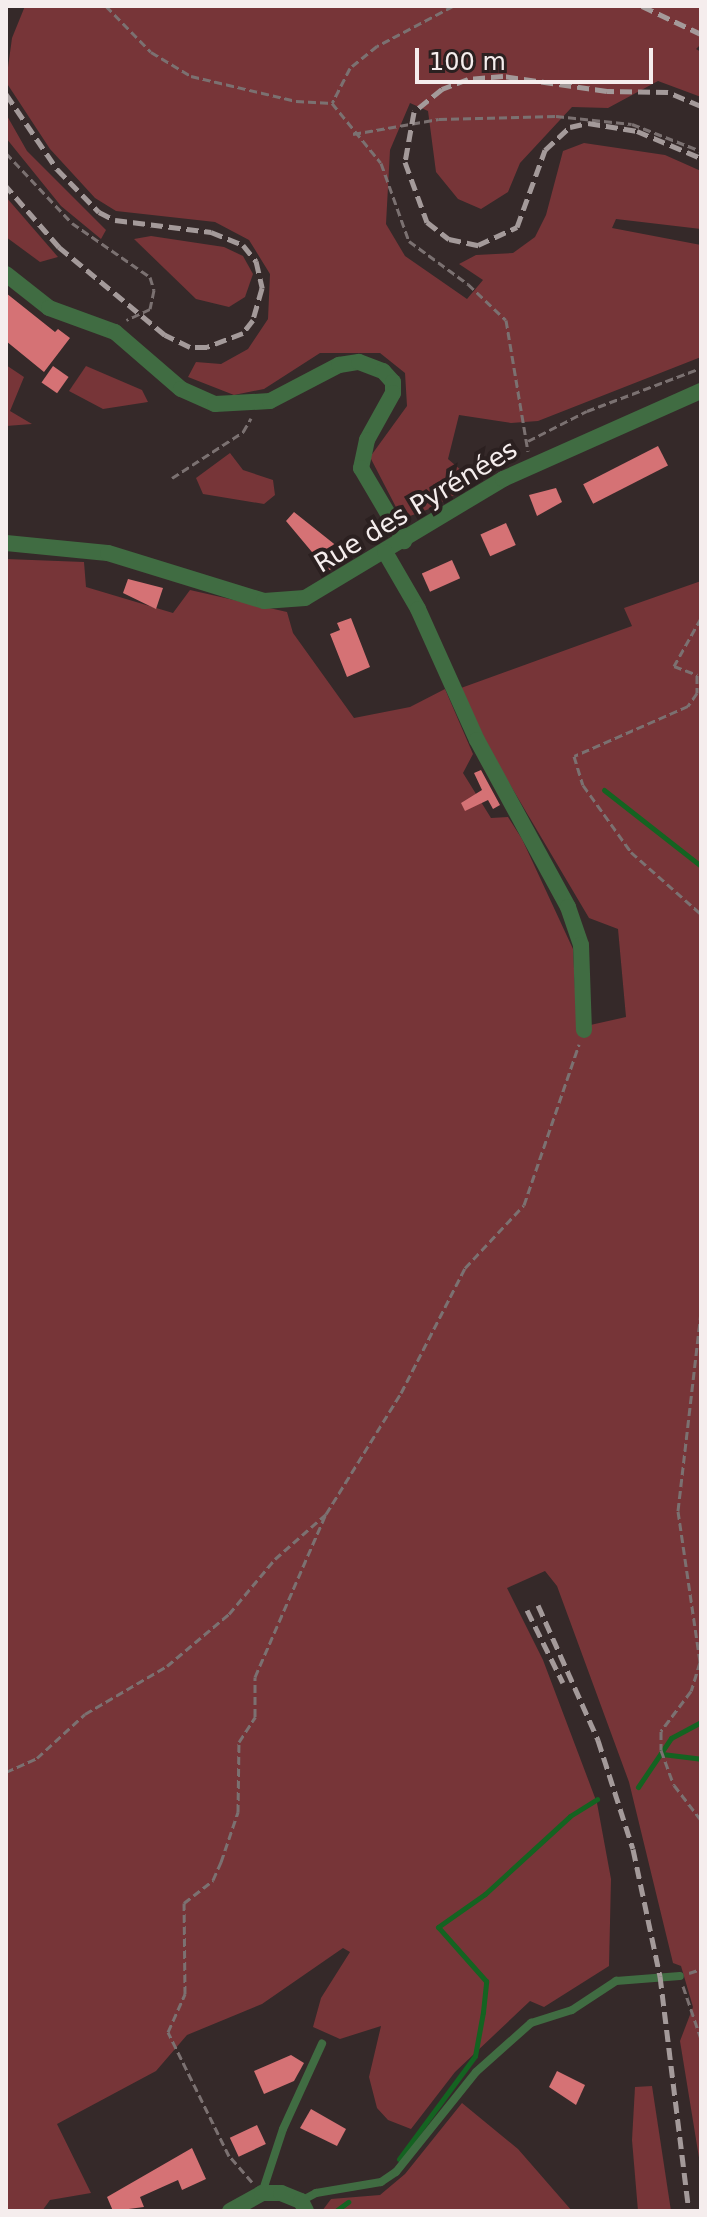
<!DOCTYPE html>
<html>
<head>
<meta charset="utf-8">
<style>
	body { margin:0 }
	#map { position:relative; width:707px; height:2217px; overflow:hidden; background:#352929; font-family:"DejaVu Sans",sans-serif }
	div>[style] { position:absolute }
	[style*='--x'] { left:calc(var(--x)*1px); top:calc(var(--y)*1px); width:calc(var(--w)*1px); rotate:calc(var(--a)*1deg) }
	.green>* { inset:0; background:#773538 }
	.stream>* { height:5px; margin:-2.5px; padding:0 2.5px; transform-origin:2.5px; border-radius:2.5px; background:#146321 }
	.building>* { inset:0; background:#d57275; transform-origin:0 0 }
	.path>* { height:3px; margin-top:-1.5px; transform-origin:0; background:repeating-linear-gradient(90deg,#7b7171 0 8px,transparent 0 12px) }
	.lane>* { height:8px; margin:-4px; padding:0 4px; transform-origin:4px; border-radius:4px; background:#406c42 }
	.street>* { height:16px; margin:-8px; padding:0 8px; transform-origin:8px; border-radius:8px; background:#406c42 }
	.rail>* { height:5px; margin-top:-2.5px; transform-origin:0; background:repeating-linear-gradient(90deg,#a49a9a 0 12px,transparent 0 18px) }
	span { translate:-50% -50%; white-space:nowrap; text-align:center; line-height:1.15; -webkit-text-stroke:8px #2b2020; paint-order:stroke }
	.street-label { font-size:26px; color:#f5eded }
	.frame { position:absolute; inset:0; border:8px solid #f5eded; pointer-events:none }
	.scale { position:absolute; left:415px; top:48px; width:238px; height:36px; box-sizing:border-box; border:4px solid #f5eded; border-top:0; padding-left:10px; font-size:24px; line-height:28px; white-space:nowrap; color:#f5eded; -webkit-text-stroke:6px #2b2020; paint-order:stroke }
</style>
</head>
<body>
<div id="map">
	<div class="green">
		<div style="clip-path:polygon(25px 6px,701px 6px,701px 44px,696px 49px,701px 52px,701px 97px,658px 81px,608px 108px,572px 107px,520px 163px,508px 192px,481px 209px,458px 199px,436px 172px,428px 111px,410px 103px,390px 150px,386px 224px,405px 256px,467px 299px,483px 280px,459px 264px,476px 255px,513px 253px,535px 237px,546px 215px,563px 151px,584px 143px,665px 155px,701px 171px,701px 229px,616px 219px,612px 228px,701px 245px,701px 357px,538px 421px,511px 423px,459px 415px,448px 459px,476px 483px,429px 509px,410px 516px,398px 511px,370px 457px,407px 406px,405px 373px,380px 353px,320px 353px,264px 389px,234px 395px,188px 377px,196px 362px,221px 364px,248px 349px,268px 319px,270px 274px,249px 240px,215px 222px,116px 211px,95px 198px,50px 149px,6px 82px,12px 38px)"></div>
		<div style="clip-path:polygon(6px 114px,27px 151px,106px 230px,101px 239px,61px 206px,6px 138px)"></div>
		<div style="clip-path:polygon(6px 197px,58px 257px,40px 262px,6px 237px)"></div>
		<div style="clip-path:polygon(151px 236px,224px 247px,243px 256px,253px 274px,245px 297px,229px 307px,196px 299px,134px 239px)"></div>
		<div style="clip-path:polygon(6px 365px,24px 377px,10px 411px,32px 424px,6px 426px)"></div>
		<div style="clip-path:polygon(86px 366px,142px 390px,148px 402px,103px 409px,69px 391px)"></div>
		<div style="clip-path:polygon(230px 453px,243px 470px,273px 480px,275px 495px,264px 504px,203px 494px,196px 478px)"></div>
		<div style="clip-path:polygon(6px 559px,84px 562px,86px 587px,173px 613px,190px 590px,287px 612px,293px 633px,354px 718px,410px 707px,445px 689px,473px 754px,463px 773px,491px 818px,508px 817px,522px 839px,573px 949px,577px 1028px,626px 1017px,618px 929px,589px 918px,483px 739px,461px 688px,632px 626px,624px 608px,701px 581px,701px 2170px,680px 2041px,693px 2007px,681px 1966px,673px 1963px,629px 1782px,557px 1586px,545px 1571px,507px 1588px,543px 1660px,597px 1803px,611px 1879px,609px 1966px,544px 2007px,530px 2001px,455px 2072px,411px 2129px,388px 2120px,377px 2108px,369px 2077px,381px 2026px,340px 2039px,313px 2027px,321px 1998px,350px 1952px,343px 1948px,262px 2004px,187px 2035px,156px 2071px,57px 2124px,91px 2193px,50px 2200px,42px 2211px,6px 2211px)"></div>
		<div style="clip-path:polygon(652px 2086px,671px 2211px,638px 2211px,632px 2140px,635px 2087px)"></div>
		<div style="clip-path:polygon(462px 2103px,518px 2149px,572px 2211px,322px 2211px,331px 2199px,380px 2195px,405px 2174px)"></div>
	</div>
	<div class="stream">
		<div style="--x:604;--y:790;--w:123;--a:38.1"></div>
		<div style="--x:662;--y:1754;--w:39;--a:7"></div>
		<div style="--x:638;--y:1787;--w:59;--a:-56"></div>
		<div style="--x:671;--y:1738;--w:34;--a:-28"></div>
		<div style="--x:399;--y:2159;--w:128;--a:-53.6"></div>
		<div style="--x:475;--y:2056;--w:45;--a:-79.7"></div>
		<div style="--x:483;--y:2012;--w:31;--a:-84"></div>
		<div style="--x:486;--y:1981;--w:72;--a:-131.6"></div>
		<div style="--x:438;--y:1927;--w:57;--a:-35.1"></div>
		<div style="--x:485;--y:1894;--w:115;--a:-42.5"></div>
		<div style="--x:570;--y:1816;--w:32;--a:-32"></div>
		<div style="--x:337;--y:2210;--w:14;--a:-36"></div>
	</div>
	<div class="building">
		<div style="clip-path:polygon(6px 293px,55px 332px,58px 329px,70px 338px,44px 372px,6px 341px)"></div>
		<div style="left:53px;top:366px;width:19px;height:20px;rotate:35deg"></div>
		<div style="left:658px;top:446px;width:22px;height:84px;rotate:63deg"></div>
		<div style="clip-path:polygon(556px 488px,562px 502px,537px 516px,529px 495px)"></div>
		<div style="clip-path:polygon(294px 512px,343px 551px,352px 545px,357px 553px,323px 574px,318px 567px,322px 564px,286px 521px)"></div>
		<div style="left:506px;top:523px;width:24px;height:28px;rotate:66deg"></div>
		<div style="left:452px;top:560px;width:20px;height:33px;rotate:66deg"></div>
		<div style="clip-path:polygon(128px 579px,163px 588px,156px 609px,123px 593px)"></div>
		<div style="clip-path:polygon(351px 618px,370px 667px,347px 677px,330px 634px,340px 630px,337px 623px)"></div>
		<div style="clip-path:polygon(481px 770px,500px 805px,493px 809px,488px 800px,465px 811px,461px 803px,482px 790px,474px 773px)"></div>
		<div style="clip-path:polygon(291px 2055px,304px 2063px,294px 2081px,264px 2094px,254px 2071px)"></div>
		<div style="clip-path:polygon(557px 2071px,585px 2085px,576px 2105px,549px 2087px)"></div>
		<div style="clip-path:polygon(311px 2109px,346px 2129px,337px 2146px,300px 2128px)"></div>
		<div style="left:257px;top:2125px;width:21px;height:30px;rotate:65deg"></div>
		<div style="clip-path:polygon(192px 2148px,206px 2179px,182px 2190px,178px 2180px,140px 2197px,144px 2207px,113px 2211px,107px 2197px)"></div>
	</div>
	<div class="path">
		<div style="--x:106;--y:6;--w:64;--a:45.6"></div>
		<div style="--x:151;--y:52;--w:47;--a:31"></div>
		<div style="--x:191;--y:76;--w:108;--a:13.4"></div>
		<div style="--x:296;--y:101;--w:36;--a:3"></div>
		<div style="--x:453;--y:6;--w:86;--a:152.2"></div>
		<div style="--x:377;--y:46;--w:35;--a:141"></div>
		<div style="--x:350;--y:68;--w:39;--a:117"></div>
		<div style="--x:332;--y:103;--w:77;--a:50.8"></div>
		<div style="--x:381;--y:163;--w:83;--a:70.3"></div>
		<div style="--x:409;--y:241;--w:73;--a:36.1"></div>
		<div style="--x:468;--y:284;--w:52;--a:43.5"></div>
		<div style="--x:506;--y:320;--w:133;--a:80.5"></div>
		<div style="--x:353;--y:134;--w:87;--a:-9.9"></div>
		<div style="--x:439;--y:119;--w:117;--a:-1.5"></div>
		<div style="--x:556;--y:116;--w:76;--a:6"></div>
		<div style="--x:632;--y:124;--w:74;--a:21.4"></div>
		<div style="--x:6;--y:153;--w:96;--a:46.7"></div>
		<div style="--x:72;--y:223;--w:95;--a:34.7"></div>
		<div style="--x:150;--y:277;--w:14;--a:73"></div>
		<div style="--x:154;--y:290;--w:19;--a:102"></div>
		<div style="--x:150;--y:309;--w:26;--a:155"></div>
		<div style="--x:528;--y:441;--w:66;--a:-27"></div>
		<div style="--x:587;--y:411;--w:122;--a:-20.7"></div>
		<div style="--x:172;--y:478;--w:85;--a:-32.9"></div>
		<div style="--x:243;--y:432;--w:16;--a:-60"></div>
		<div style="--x:701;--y:618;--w:55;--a:119.4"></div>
		<div style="--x:674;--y:666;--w:25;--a:21"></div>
		<div style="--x:697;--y:675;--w:18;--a:90"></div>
		<div style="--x:697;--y:693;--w:16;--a:125"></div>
		<div style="--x:688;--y:706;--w:124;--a:156.3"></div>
		<div style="--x:574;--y:756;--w:30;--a:73"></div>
		<div style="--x:583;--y:785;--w:82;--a:54.4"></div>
		<div style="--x:631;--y:852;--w:94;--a:41.5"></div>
		<div style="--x:701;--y:1312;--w:200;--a:96.6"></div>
		<div style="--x:678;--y:1511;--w:153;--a:81.7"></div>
		<div style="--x:700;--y:1662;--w:30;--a:107"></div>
		<div style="--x:691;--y:1691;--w:50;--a:126.9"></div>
		<div style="--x:661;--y:1731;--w:19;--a:90"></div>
		<div style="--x:661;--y:1750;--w:37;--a:70"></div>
		<div style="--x:674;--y:1785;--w:44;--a:52.4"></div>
		<div style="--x:6;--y:1772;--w:34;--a:-24"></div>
		<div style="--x:37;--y:1758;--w:65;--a:-42.5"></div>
		<div style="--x:85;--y:1714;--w:95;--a:-30.3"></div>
		<div style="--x:167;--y:1666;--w:81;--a:-40"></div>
		<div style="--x:229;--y:1614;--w:72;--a:-50.1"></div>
		<div style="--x:275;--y:1559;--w:68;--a:-41.4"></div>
		<div style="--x:326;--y:1514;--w:142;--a:-58.2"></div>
		<div style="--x:401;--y:1393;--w:140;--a:-62.9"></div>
		<div style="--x:465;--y:1268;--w:86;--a:-46.9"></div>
		<div style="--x:524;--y:1205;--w:170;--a:-71.1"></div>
		<div style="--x:689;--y:1973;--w:13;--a:-18"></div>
		<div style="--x:683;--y:1986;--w:56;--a:71.2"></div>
		<div style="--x:252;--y:2182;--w:35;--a:-131"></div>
		<div style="--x:229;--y:2156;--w:138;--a:-116.2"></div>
		<div style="--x:168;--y:2032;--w:42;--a:-65.9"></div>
		<div style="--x:185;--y:1994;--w:91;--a:-90.6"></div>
		<div style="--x:184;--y:1903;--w:37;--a:-38"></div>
		<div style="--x:213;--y:1880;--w:20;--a:-66"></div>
		<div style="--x:221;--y:1862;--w:53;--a:-71.2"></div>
		<div style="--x:238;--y:1812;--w:70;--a:-89.2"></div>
		<div style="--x:239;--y:1742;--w:30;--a:-57"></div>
		<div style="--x:255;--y:1717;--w:40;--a:-90"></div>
		<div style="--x:255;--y:1677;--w:178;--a:-66.5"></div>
	</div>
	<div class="lane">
		<div style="--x:262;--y:2193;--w:67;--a:-71.8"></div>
		<div style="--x:283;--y:2129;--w:94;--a:-65.4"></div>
		<div style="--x:301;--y:2201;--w:17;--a:-28"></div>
		<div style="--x:316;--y:2193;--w:66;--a:-9.6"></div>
		<div style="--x:381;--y:2182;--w:18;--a:-34"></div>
		<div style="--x:396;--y:2172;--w:128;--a:-51.3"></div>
		<div style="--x:476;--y:2072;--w:74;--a:-41.7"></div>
		<div style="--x:531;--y:2023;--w:43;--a:-17.6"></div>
		<div style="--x:572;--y:2010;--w:53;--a:-33.4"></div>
		<div style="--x:616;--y:1981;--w:64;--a:-4.5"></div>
	</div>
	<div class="street">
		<div style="--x:6;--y:274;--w:55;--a:38.3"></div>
		<div style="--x:49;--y:308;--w:70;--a:20"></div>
		<div style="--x:115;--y:332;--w:87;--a:40.8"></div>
		<div style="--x:181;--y:389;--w:37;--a:24"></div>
		<div style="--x:215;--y:404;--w:55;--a:-3.1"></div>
		<div style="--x:270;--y:401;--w:78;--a:-27.6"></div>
		<div style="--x:339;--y:365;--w:20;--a:-9"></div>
		<div style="--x:359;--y:362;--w:26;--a:21"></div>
		<div style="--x:383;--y:371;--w:15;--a:48"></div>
		<div style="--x:393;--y:382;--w:11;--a:90"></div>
		<div style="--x:393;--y:393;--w:54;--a:119"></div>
		<div style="--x:367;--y:440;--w:29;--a:102"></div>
		<div style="--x:361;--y:468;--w:85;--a:59.5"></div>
		<div style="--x:6;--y:543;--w:102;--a:5.6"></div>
		<div style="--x:108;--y:553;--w:163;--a:17.1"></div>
		<div style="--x:264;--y:601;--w:41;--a:-4.2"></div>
		<div style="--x:305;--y:598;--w:231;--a:-31"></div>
		<div style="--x:503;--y:479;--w:217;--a:-24"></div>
		<div style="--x:385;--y:552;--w:66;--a:59.9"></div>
		<div style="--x:418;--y:609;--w:144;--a:65.8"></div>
		<div style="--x:477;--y:740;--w:190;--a:61.4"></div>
		<div style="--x:568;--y:907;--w:40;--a:71.1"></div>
		<div style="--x:581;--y:945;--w:85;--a:88"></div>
		<div style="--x:230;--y:2211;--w:37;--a:-29"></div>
		<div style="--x:262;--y:2193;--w:19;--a:0"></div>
		<div style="--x:281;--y:2193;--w:22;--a:22"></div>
		<div style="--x:301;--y:2201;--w:11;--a:63"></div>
	</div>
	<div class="rail">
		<div style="--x:642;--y:6;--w:65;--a:25.4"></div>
		<div style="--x:6;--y:94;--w:91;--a:55.8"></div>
		<div style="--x:57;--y:169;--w:60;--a:45.7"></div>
		<div style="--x:99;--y:212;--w:18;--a:27"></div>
		<div style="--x:115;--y:220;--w:97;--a:7.1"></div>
		<div style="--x:211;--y:232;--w:35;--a:22"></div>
		<div style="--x:243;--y:245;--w:21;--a:51"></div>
		<div style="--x:256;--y:261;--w:28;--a:77"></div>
		<div style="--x:262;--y:288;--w:33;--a:106"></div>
		<div style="--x:253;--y:320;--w:16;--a:128"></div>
		<div style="--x:243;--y:333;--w:39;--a:159"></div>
		<div style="--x:207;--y:347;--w:17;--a:180"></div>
		<div style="--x:190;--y:347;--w:28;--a:-154"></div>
		<div style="--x:165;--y:335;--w:138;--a:-140.3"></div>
		<div style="--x:59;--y:247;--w:81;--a:-131"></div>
		<div style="--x:701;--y:106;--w:36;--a:-157"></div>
		<div style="--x:668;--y:92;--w:61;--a:-179.1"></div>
		<div style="--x:607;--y:91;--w:105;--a:-171.8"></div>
		<div style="--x:503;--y:76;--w:35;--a:175"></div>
		<div style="--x:468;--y:79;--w:28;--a:159"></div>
		<div style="--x:442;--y:89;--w:36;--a:141"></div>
		<div style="--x:414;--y:112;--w:51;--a:100.2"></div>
		<div style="--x:405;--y:162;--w:64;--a:69.9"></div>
		<div style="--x:427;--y:222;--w:28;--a:38"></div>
		<div style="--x:449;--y:239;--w:30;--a:12"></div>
		<div style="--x:478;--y:245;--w:43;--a:-24.8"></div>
		<div style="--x:517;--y:227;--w:82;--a:-70"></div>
		<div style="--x:545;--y:150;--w:34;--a:-43"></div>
		<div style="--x:570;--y:127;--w:18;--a:-13"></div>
		<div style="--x:588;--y:123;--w:50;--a:9.3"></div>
		<div style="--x:637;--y:131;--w:69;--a:22.9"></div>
		<div style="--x:538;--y:1605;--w:148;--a:66"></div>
		<div style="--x:598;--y:1740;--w:114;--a:72.2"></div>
		<div style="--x:633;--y:1849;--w:130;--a:78"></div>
		<div style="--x:660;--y:1976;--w:237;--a:83"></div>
		<div style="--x:527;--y:1610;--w:81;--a:63.7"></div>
	</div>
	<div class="street-label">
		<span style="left:416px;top:507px;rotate:-31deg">Rue des Pyrénées</span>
	</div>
	<div class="frame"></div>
	<div class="scale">100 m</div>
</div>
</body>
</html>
